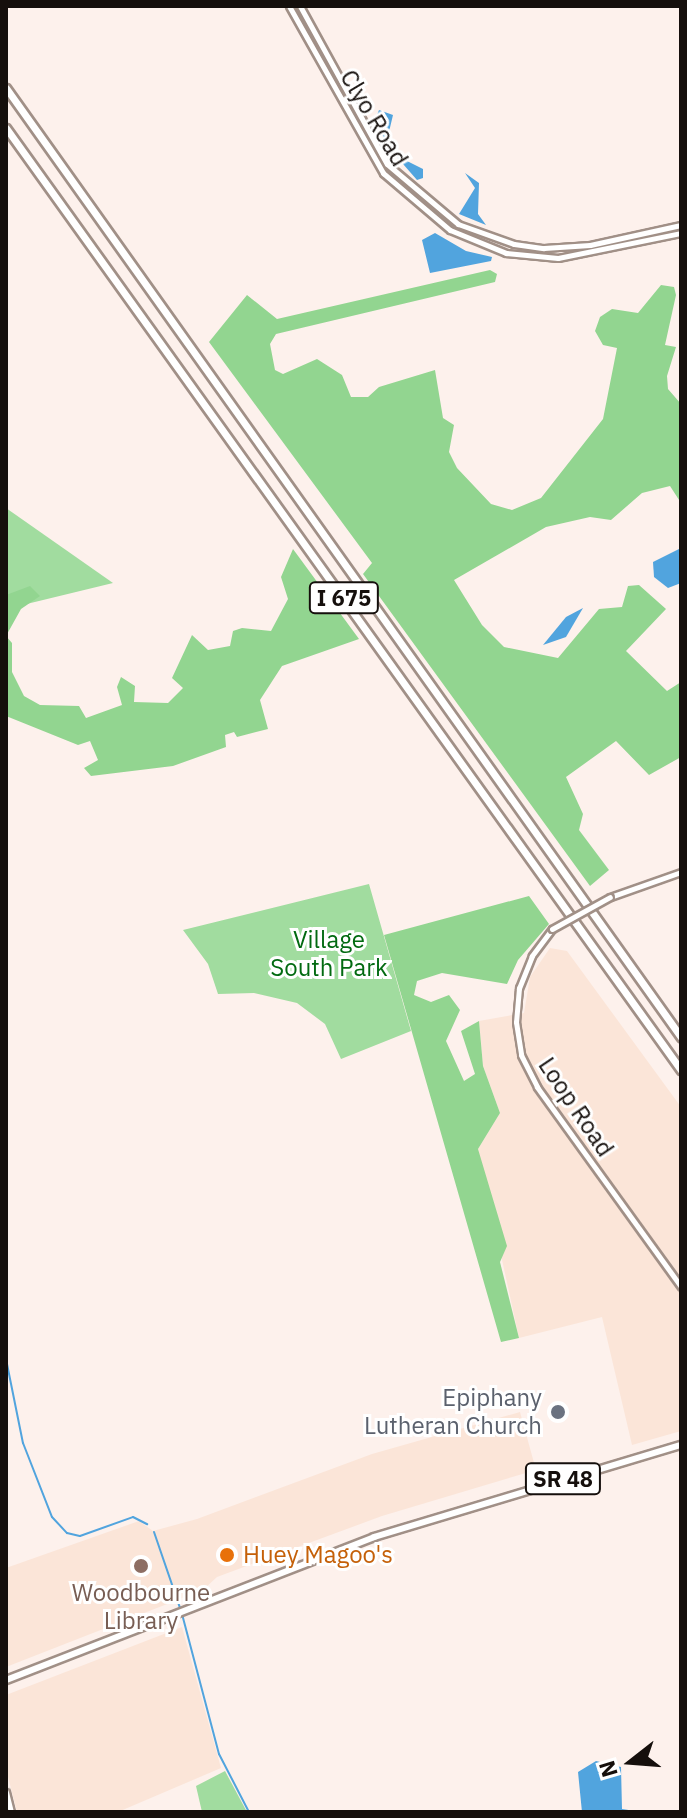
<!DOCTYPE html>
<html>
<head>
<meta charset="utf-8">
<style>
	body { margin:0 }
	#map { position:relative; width:687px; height:1818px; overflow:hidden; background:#fdf1ec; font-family:"IBM Plex Sans",sans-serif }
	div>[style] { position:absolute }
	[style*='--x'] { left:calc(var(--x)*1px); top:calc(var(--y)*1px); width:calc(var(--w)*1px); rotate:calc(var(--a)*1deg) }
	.commercial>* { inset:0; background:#fbe5d8 }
	.green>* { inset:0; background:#a1dc9f }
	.forest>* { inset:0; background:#92d590 }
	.water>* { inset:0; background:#51a4de }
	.stream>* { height:2px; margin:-1px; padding:0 1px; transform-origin:1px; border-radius:1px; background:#51a4de }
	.roads { filter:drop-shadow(2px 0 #a19087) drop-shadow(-2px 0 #a19087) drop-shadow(0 2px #a19087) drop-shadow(0 -2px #a19087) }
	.minor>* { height:5px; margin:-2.5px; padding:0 2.5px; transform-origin:2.5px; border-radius:2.5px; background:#fff }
	.major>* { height:6px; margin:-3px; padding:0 3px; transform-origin:3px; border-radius:3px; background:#fff }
	.highway>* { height:7px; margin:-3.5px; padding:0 3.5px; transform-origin:3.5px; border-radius:3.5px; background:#fff }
	.bridges { filter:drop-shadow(2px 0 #a19087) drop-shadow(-2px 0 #a19087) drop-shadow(0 2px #a19087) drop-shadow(0 -2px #a19087) }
	.minor-bridge>* { height:5px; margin:-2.5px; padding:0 2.5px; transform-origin:2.5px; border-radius:2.5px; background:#fff }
	.dots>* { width:22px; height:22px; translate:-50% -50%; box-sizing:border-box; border:4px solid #fff; border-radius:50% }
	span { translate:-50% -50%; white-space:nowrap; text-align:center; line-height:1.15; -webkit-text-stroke:6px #fff; paint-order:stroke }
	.shield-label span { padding:2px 6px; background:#fff; border:2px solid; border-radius:6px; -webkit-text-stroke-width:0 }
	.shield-label { font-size:22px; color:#150f0c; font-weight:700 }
	.street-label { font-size:24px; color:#150f0c }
	.park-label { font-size:24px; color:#026a11 }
	.worship-label { font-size:24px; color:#5b616d }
	.right { translate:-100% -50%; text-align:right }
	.food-label { font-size:24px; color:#c56008 }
	.left { translate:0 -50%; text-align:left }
	.education-label { font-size:24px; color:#785e54 }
	.frame { position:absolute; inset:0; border:8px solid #150f0c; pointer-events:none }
	.north { position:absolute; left:591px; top:1722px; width:80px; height:80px; -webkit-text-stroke:6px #fff; paint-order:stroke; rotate:253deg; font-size:22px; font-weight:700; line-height:32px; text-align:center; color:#150f0c }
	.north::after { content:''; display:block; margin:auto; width:28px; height:36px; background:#150f0c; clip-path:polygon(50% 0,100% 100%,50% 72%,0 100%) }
</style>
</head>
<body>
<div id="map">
	<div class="commercial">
		<div style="clip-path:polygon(550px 948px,567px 951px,681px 1107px,681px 1431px,632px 1445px,602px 1317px,519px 1338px,478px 1149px,500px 1113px,483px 1066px,479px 1021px,524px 1013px,530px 977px)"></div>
		<div style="clip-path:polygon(520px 1412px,536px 1470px,382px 1516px,217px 1577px,203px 1590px,6px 1667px,6px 1568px,139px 1521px,153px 1531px,197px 1519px,372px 1454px)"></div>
		<div style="clip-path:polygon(182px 1627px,221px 1768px,118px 1812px,17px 1812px,6px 1769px,6px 1695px)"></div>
	</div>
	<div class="green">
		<div style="clip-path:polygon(6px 508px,113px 583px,6px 609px)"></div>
		<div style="clip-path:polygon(369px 884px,411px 1031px,341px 1059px,325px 1024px,297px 1003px,254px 993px,218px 994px,208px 964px,183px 930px)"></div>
		<div style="clip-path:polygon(225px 1771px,247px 1812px,202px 1812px,196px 1786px)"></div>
	</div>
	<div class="forest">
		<div style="clip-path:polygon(490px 270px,497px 274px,495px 282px,276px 334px,270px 344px,275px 370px,283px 374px,317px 359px,342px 375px,351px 397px,368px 397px,379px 387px,435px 370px,443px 418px,454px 425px,449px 452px,457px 468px,491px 504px,512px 510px,541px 498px,603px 419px,617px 348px,603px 345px,595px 331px,600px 317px,612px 309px,638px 313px,661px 285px,674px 287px,676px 295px,665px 345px,676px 347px,667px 376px,668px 389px,681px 404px,681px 503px,670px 486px,642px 493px,611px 520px,590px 517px,546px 527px,454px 580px,482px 625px,504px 647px,558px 658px,599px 609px,622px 607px,628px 586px,639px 585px,666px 609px,626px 651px,667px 691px,681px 682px,681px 757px,649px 775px,616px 741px,566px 777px,583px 814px,579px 830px,609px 870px,590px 886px,363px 574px,372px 563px,209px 342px,247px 295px,277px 319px)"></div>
		<div style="clip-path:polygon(293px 549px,359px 639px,282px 666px,260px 700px,268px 729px,237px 737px,234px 732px,225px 735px,226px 747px,173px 766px,91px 776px,84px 768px,98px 760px,90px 741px,78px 745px,6px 716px,6px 595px,30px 586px,40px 596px,21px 609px,6px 636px,12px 643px,12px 672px,24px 696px,40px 705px,79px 706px,86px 718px,122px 705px,117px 687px,121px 677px,135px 686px,134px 702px,168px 703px,183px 688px,172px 678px,192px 635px,208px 650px,230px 646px,233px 631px,242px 628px,271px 631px,288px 599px,281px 577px)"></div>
		<div style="clip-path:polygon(529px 896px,549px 924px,518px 960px,507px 984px,442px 973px,417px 981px,414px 995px,431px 1002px,449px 995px,460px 1010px,446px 1041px,464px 1081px,475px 1074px,461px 1031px,479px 1021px,483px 1066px,500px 1113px,478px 1149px,507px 1246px,500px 1262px,519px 1338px,501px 1342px,384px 935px)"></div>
	</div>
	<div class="water">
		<div style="clip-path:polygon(379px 110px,393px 115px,388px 136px,401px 158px,423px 169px,423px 178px,417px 180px,389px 148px,375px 120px)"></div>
		<div style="clip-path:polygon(465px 173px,479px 183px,478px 214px,486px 225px,459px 214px,475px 188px)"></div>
		<div style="clip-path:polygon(435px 233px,466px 251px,492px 257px,491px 261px,430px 273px,422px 240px)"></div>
		<div style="clip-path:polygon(681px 548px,681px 583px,668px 588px,654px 577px,653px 562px)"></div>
		<div style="clip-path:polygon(583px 608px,566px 637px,543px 645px,566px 617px)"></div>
		<div style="clip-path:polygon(596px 1761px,621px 1767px,622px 1809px,642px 1812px,582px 1812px,578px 1772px)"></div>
	</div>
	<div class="stream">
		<div style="--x:6;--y:1359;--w:86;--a:78.6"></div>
		<div style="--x:23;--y:1443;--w:79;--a:68.6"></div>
		<div style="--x:52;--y:1517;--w:22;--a:47"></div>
		<div style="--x:67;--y:1533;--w:13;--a:13"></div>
		<div style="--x:80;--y:1536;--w:56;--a:-19.7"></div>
		<div style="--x:133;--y:1517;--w:16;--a:27"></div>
		<div style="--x:154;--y:1532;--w:80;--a:71.1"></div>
		<div style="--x:182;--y:1614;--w:145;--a:75.2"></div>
		<div style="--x:219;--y:1754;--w:65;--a:62.7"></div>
	</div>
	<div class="roads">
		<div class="minor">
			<div style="--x:289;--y:6;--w:192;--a:60.6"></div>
			<div style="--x:383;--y:173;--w:88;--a:40.4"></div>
			<div style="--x:450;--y:230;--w:61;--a:22.3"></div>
			<div style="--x:506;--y:253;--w:52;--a:5.5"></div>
			<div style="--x:558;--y:258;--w:126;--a:-11.5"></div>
			<div style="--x:300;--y:6;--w:180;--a:61.2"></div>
			<div style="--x:387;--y:164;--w:93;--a:40.2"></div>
			<div style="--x:458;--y:224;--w:59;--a:19.7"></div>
			<div style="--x:514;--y:244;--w:30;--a:8"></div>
			<div style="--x:544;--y:248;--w:46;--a:-3.7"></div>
			<div style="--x:590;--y:245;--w:93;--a:-12.4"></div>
			<div style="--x:610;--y:897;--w:75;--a:-19.4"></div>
			<div style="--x:552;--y:929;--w:34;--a:127"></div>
			<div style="--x:532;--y:956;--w:35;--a:112"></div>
			<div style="--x:519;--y:988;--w:34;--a:95"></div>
			<div style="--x:516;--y:1022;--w:33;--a:81"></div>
			<div style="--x:521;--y:1055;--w:36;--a:63"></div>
			<div style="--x:537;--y:1087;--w:246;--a:54.2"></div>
			<div style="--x:6;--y:1792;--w:21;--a:76"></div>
		</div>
		<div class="major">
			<div style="--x:6;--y:1680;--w:395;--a:-21.2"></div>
			<div style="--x:374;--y:1537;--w:320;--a:-16.7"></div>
		</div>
		<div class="highway">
			<div style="--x:6;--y:88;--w:1165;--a:54.58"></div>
			<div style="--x:6;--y:128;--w:1159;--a:54.38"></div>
		</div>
	</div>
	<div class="bridges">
		<div class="minor-bridge">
			<div style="--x:552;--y:929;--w:66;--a:-28.9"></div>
		</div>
	</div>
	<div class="dots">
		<div style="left:558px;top:1412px;background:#6b7280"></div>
		<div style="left:227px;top:1555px;background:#e8710a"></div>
		<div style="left:141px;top:1566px;background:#8d6e63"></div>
	</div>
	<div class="shield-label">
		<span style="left:344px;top:598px">I 675</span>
		<span style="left:563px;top:1479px">SR 48</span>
	</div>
	<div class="street-label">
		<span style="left:374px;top:118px;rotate:59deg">Clyo Road</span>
		<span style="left:576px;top:1107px;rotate:56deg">Loop Road</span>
	</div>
	<div class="park-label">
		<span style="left:329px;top:954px">Village<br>South Park</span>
	</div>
	<div class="worship-label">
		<span class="right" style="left:542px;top:1412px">Epiphany<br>Lutheran Church</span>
	</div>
	<div class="food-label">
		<span class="left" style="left:243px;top:1555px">Huey Magoo's</span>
	</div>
	<div class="education-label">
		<span style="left:141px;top:1607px">Woodbourne<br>Library</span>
	</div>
	<div class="frame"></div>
	<div class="north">N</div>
</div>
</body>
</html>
